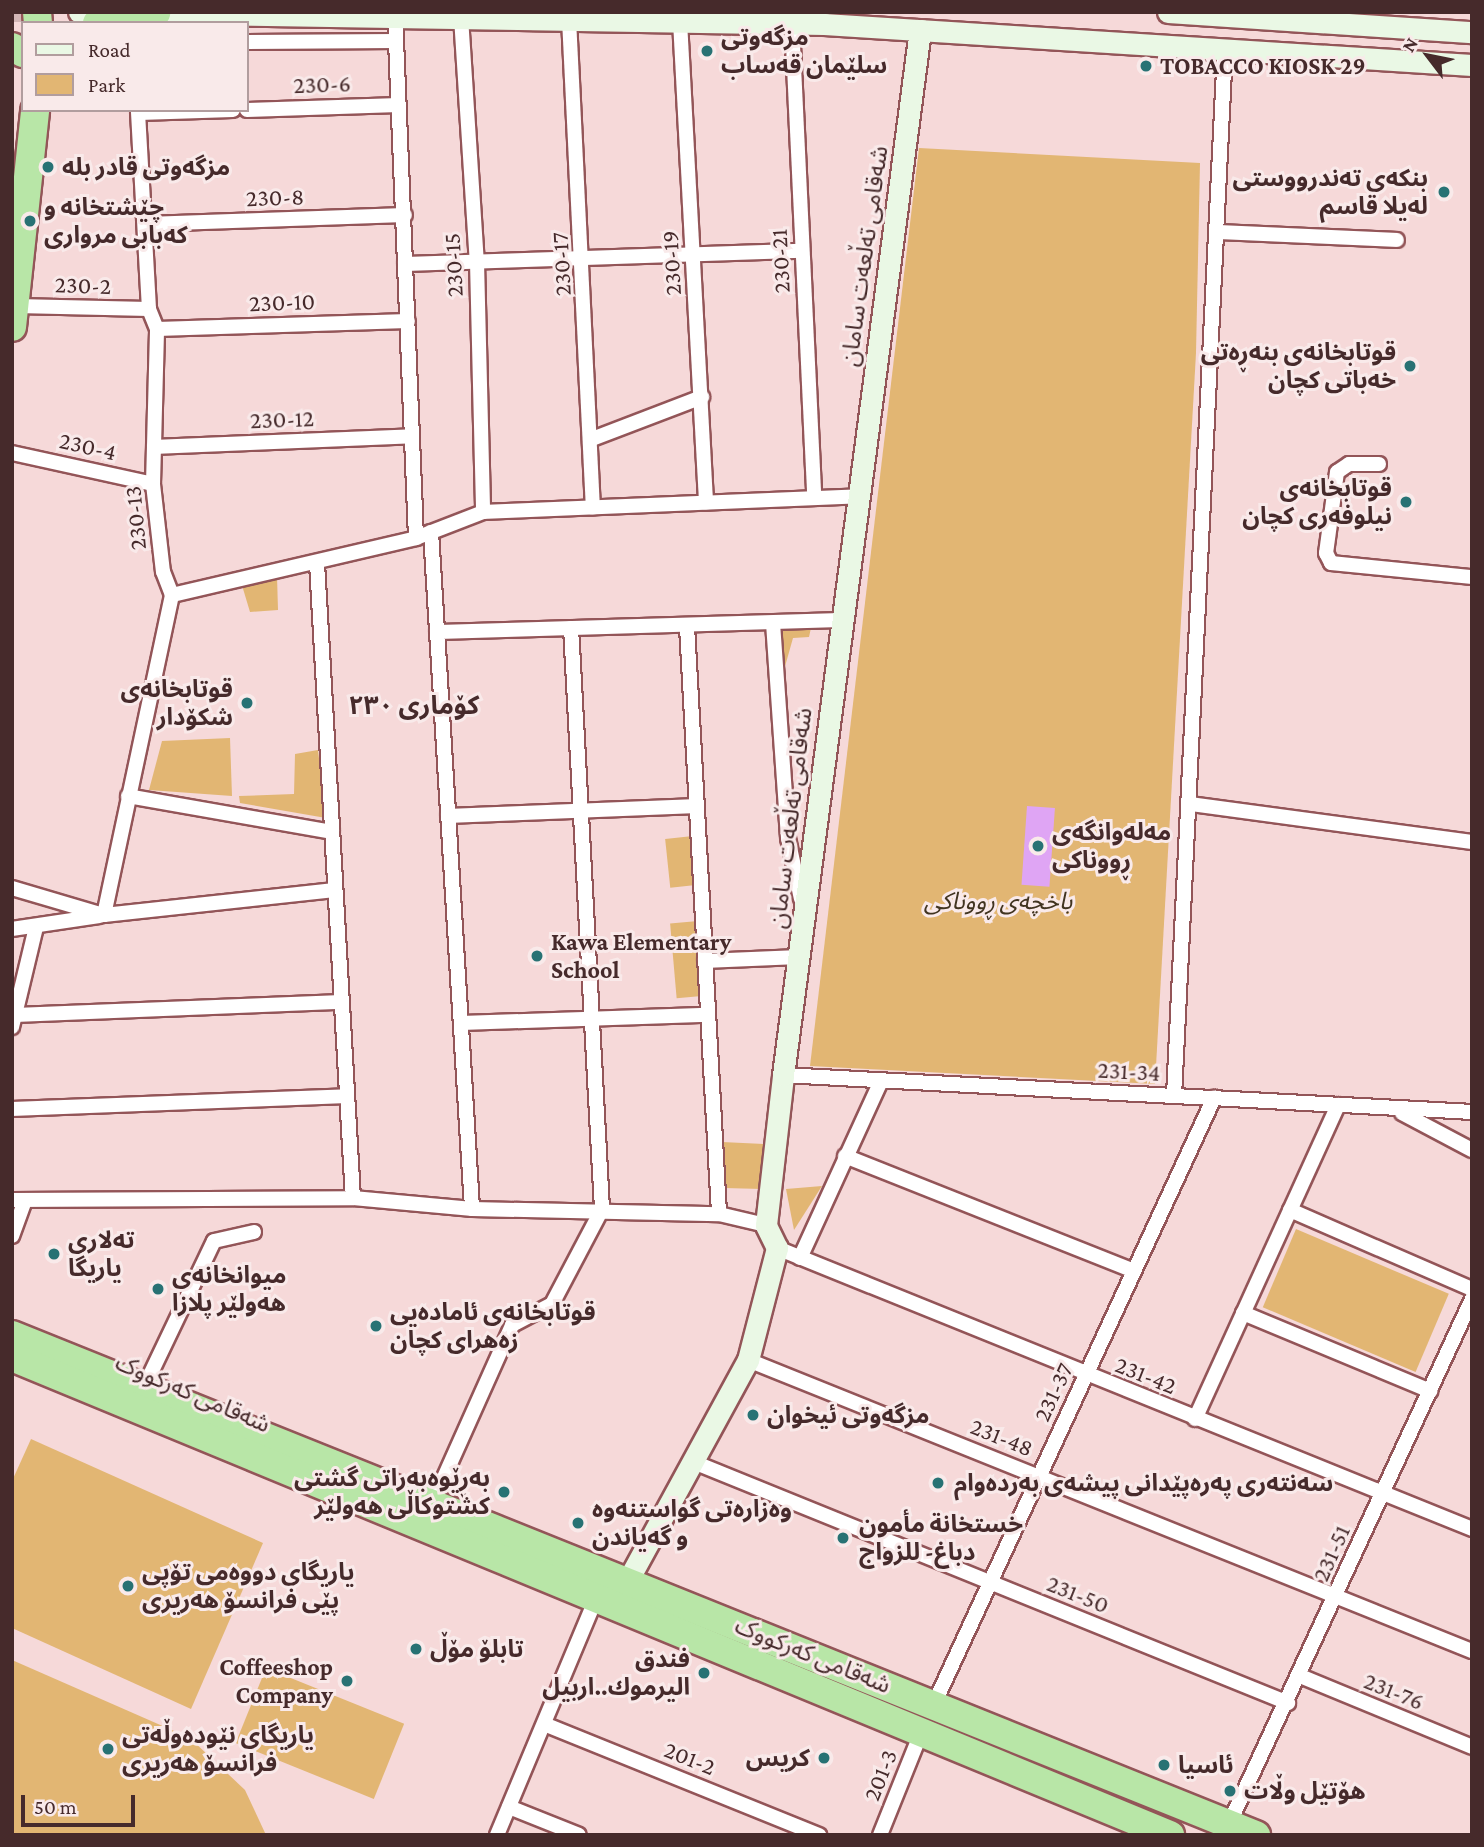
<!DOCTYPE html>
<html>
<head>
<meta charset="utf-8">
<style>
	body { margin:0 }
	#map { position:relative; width:1484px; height:1847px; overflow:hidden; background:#f6d9d9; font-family:"Crimson Pro","Noto Sans Arabic",serif }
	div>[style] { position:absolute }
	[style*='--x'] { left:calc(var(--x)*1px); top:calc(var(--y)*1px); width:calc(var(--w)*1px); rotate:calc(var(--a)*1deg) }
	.green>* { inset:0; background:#e2b673; transform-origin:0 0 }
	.water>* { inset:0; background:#dfa5f4; transform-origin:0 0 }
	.highway-tunnel>* { height:28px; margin-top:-14px; transform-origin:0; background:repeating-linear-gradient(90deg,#d3b6b6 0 28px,transparent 0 42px) }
	.roads { filter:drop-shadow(2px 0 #935558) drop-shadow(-2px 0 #935558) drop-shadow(0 2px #935558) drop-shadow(0 -2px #935558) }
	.street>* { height:14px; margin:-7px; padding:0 7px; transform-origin:7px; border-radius:7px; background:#fff }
	.secondary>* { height:21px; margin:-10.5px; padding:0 10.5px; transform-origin:10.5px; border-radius:10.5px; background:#eaf8e5 }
	.highway>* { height:28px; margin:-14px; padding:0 14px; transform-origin:14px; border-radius:14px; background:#b8e6a7 }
	.dots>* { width:19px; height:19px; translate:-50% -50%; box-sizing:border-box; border:4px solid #f9eaea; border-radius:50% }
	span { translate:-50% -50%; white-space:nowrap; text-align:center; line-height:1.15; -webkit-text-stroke:6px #f9eaea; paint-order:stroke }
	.poi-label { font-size:24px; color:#462a2b; font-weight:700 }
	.left { translate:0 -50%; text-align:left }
	.right { translate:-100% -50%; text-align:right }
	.street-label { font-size:24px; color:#462a2b }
	.park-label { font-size:24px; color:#413420; font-style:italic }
	.neighbourhood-label { font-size:26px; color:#462a2b; font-weight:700 }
	.frame { position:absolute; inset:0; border:14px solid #462a2b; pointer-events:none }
	.legend { position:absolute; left:21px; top:21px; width:228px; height:91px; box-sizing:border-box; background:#f9eaea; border:2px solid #b19d9e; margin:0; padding:9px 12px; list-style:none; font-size:21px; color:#462a2b }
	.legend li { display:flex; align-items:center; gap:14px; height:35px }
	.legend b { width:35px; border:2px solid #b19d9e }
	.north { position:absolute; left:1393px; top:21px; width:70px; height:70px; -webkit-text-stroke:5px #f9eaea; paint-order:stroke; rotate:302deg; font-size:19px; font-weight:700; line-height:28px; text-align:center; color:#462a2b }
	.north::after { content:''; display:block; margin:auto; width:24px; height:32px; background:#462a2b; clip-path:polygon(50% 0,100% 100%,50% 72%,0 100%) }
	.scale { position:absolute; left:21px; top:1795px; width:114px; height:32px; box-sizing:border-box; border:4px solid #462a2b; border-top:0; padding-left:9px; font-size:21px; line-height:24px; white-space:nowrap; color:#462a2b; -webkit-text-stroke:5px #f9eaea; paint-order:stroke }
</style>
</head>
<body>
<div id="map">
	<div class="green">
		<div style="clip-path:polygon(919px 148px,1200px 163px,1196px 353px,1155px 1084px,810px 1066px)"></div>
		<div style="clip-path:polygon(277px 576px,278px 610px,250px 612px,241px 582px)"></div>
		<div style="clip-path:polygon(811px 628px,809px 637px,793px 638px,784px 670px,781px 631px)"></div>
		<div style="clip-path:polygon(230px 738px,232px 796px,149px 790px,162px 741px)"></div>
		<div style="clip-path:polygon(318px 750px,326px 818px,240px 803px,239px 796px,294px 794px,295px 754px)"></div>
		<div style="left:693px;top:836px;width:49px;height:28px;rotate:84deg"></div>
		<div style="left:698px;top:921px;width:75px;height:28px;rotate:85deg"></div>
		<div style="clip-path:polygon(722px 1142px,766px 1144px,762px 1189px,724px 1188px)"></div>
		<div style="clip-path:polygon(822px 1186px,794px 1230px,786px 1189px)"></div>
		<div style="left:1296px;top:1229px;width:166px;height:85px;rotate:23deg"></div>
		<div style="clip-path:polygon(31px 1439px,263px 1543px,191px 1709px,12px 1628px,12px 1481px)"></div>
		<div style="clip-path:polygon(12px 1660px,190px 1738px,245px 1790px,266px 1835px,12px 1835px)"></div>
		<div style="left:266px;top:1668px;width:149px;height:81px;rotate:22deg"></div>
	</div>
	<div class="water">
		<div style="left:1027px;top:806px;width:28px;height:79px;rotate:4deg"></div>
	</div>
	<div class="highway-tunnel">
		<div style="--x:13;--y:64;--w:52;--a:-87.8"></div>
	</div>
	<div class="roads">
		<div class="street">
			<div style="--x:395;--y:15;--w:523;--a:87.7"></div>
			<div style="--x:461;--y:17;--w:246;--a:86.3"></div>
			<div style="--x:477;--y:262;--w:250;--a:88.6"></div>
			<div style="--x:569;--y:19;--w:489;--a:87.2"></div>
			<div style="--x:680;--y:21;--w:482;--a:86.9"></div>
			<div style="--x:792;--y:24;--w:474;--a:87.3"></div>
			<div style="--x:247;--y:42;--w:149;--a:-0.4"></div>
			<div style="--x:247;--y:110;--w:152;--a:-1.9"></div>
			<div style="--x:139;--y:113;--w:94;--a:-1.8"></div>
			<div style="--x:146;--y:224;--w:259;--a:-2"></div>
			<div style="--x:1220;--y:232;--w:177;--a:2.6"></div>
			<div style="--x:405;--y:264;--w:397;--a:-1.9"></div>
			<div style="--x:16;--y:306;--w:133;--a:1.3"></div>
			<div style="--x:157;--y:329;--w:251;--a:-1.8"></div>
			<div style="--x:592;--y:439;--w:118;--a:-20.9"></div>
			<div style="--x:154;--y:447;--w:258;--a:-2.4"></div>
			<div style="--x:12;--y:453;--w:144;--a:12.4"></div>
			<div style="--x:1379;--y:464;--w:30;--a:180"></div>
			<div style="--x:1349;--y:464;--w:14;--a:146"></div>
			<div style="--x:1337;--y:472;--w:82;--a:97.7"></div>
			<div style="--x:1326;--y:553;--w:11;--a:63"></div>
			<div style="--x:1331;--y:563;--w:142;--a:5.7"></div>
			<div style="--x:431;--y:532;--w:678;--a:86.53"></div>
			<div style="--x:317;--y:563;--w:636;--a:86.76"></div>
			<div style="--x:172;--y:595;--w:251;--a:-13.1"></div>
			<div style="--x:416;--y:538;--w:72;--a:-21.2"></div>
			<div style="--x:483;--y:512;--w:376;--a:-2.4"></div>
			<div style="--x:773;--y:623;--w:216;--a:86"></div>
			<div style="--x:788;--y:838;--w:62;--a:78"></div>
			<div style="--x:687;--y:626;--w:589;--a:86.88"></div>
			<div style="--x:437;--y:632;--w:405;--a:-1.7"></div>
			<div style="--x:128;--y:796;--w:207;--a:10"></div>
			<div style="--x:1191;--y:804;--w:284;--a:7.7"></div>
			<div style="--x:448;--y:816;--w:249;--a:-2.3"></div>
			<div style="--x:12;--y:888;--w:96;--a:16.4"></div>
			<div style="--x:104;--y:915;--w:232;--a:-6.2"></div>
			<div style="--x:104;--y:915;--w:327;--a:-78"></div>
			<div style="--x:172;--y:595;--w:25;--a:-111"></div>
			<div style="--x:163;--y:572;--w:89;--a:-96.5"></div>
			<div style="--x:153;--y:484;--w:155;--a:-88.5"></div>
			<div style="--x:157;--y:329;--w:22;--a:-112"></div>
			<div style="--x:149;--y:309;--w:199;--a:-93.2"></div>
			<div style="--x:12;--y:929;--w:88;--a:-8.5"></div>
			<div style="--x:705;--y:961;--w:93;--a:-2.5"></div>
			<div style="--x:15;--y:1015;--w:327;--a:-2.3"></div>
			<div style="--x:461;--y:1023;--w:247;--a:-1.9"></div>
			<div style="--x:12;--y:1027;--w:103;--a:-76.5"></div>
			<div style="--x:783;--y:1075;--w:690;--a:3.07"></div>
			<div style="--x:1174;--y:1096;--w:1049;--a:-87.21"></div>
			<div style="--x:12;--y:1109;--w:335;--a:-2.2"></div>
			<div style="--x:1402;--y:1113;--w:79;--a:27.9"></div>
			<div style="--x:845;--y:1156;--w:311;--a:21.7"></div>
			<div style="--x:12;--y:1200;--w:341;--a:-0.3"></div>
			<div style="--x:353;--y:1198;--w:120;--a:5.3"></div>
			<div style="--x:472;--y:1209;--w:247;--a:1.2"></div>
			<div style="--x:719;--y:1214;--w:48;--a:13.2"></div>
			<div style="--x:1290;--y:1210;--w:198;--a:23.5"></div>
			<div style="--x:12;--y:1236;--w:38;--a:-70"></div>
			<div style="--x:777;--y:1248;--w:750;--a:22.01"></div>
			<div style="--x:800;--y:1258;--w:195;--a:-65.4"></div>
			<div style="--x:1243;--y:1313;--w:203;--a:22.6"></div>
			<div style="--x:748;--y:1360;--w:780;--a:21.9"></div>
			<div style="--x:150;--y:1375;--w:148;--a:-64.5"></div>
			<div style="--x:214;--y:1241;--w:41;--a:-12.7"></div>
			<div style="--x:1195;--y:1419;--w:345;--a:-65.5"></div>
			<div style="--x:696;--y:1463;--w:639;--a:22.07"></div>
			<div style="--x:433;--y:1502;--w:194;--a:-65.9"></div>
			<div style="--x:512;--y:1325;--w:45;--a:-27.7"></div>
			<div style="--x:552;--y:1304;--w:107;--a:-62.2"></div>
			<div style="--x:602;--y:1209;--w:582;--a:-93.05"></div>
			<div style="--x:1300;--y:1676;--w:186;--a:22.4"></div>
			<div style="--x:934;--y:1704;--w:668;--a:-65.2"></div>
			<div style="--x:544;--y:1724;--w:297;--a:22"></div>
			<div style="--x:509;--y:1807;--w:75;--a:21.8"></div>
			<div style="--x:1229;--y:1824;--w:579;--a:-65.16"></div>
			<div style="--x:497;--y:1835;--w:254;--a:-67.3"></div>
			<div style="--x:880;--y:1835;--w:110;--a:-68.1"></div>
		</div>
		<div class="secondary">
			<div style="--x:79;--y:12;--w:745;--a:0.92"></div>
			<div style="--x:824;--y:24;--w:649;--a:3.62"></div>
			<div style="--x:1168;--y:12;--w:305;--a:3.8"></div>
			<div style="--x:628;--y:1580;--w:251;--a:-61.4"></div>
			<div style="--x:748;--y:1360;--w:116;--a:-75.5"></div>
			<div style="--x:777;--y:1248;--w:25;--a:-116"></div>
			<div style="--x:766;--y:1225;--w:151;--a:-83.5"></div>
			<div style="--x:783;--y:1075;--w:1054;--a:-82.53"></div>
		</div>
		<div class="highway">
			<div style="--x:37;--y:12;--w:11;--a:85"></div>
			<div style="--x:97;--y:23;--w:60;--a:-9.6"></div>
			<div style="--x:12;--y:47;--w:13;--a:29"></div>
			<div style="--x:12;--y:327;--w:218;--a:-83.9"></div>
			<div style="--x:12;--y:1335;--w:1341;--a:21.9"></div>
			<div style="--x:12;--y:1357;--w:1253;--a:22.43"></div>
		</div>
	</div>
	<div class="dots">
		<div style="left:707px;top:51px;background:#287274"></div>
		<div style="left:1146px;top:66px;background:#287274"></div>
		<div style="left:48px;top:167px;background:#287274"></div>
		<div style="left:1444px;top:192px;background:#287274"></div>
		<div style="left:30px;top:221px;background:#287274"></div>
		<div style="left:1410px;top:366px;background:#287274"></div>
		<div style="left:1406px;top:502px;background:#287274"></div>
		<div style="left:247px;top:703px;background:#287274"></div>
		<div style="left:1038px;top:846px;background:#287274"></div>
		<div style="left:537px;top:956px;background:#287274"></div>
		<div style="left:54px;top:1254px;background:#287274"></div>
		<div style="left:158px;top:1289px;background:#287274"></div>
		<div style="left:376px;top:1326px;background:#287274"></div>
		<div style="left:753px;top:1415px;background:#287274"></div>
		<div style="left:938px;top:1483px;background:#287274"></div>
		<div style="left:504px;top:1492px;background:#287274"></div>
		<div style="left:578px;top:1523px;background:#287274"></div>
		<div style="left:843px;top:1538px;background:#287274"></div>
		<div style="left:128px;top:1586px;background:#287274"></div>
		<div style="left:416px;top:1649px;background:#287274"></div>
		<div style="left:704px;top:1673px;background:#287274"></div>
		<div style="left:347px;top:1681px;background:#287274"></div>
		<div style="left:108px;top:1749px;background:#287274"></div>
		<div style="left:824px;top:1758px;background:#287274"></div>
		<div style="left:1164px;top:1765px;background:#287274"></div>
		<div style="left:1230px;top:1791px;background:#287274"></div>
	</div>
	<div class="poi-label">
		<span class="left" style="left:721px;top:51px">مزگەوتی<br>سلێمان قەساب</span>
		<span class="left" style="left:1160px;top:66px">TOBACCO KIOSK 29</span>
		<span class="left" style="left:62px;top:167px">مزگەوتی قادر بلە</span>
		<span class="right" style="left:1428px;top:192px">بنکەی تەندرووستی<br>لەیلا قاسم</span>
		<span class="left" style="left:44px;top:221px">چێشتخانە و<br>کەبابی مرواری</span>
		<span class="right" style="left:1396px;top:366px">قوتابخانەی بنەڕەتی<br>خەباتی کچان</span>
		<span class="right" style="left:1392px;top:502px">قوتابخانەی<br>نیلوفەری کچان</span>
		<span class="right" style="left:233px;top:703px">قوتابخانەی<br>شكۆدار</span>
		<span class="left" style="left:1052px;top:846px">مەلەوانگەی<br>ڕووناکی</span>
		<span class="left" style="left:551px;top:956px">Kawa Elementary<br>School</span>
		<span class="left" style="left:68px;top:1254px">تەلاری<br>یاریگا</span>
		<span class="left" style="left:172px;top:1289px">میوانخانەی<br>هەولێر پلازا</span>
		<span class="left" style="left:390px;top:1326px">قوتابخانەی ئامادەیی<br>زەهرای کچان</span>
		<span class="left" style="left:767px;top:1415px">مزگەوتی ئیخوان</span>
		<span class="right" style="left:490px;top:1492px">بەڕێوەبەراتی گشتی<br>کشتوکاڵی هەولێر</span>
		<span class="left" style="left:954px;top:1483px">سەنتەری پەرەپێدانی پیشەی بەردەوام</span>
		<span class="left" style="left:592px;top:1523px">وەزارەتی گواستنەوە<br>و گەیاندن</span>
		<span class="left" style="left:859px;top:1538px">خستخانة مأمون<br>دباغ- للزواج</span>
		<span class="left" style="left:142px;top:1586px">یاریگای دووەمی تۆپی<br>پێی فرانسۆ هەریری</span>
		<span class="left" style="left:430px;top:1649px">تابلۆ مۆڵ</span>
		<span class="right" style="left:690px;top:1673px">فندق<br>اليرموك..اربيل</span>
		<span class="right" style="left:333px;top:1681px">Coffeeshop<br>Company</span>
		<span class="left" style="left:122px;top:1749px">یاریگای نێودەوڵەتی<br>فرانسۆ هەریری</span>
		<span class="right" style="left:810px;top:1758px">كريس</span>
		<span class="left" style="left:1178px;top:1765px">ئاسیا</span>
		<span class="left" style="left:1244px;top:1791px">هۆتێل وڵات</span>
	</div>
	<div class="street-label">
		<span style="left:322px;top:84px;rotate:-2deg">230-6</span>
		<span style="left:275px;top:197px;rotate:-2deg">230-8</span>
		<span style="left:864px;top:256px;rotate:-82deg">شەقامی تەڵعەت سامان</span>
		<span style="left:780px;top:261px;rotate:-93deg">230-21</span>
		<span style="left:671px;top:263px;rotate:-93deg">230-19</span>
		<span style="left:561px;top:264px;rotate:-93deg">230-17</span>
		<span style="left:453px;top:265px;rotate:-93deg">230-15</span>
		<span style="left:83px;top:285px;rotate:2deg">230-2</span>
		<span style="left:282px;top:302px;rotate:-2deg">230-10</span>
		<span style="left:282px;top:419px;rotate:-2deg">230-12</span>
		<span style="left:88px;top:446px;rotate:13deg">230-4</span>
		<span style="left:135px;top:518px;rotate:-95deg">230-13</span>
		<span style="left:790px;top:818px;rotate:-83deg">شەقامی تەڵعەت سامان</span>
		<span style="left:1129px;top:1071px;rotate:3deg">231-34</span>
		<span style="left:1146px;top:1375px;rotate:22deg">231-42</span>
		<span style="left:1053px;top:1392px;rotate:-65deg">231-37</span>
		<span style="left:193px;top:1393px;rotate:23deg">شەقامی کەرکووک</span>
		<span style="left:1002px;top:1437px;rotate:22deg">231-48</span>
		<span style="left:1331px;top:1553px;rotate:-66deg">231-51</span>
		<span style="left:1078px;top:1594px;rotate:22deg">231-50</span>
		<span style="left:813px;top:1655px;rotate:22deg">شەقامی کەرکووک</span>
		<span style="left:1394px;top:1691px;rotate:22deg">231-76</span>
		<span style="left:690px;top:1758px;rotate:22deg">201-2</span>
		<span style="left:880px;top:1775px;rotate:-68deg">201-3</span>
	</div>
	<div class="park-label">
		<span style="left:998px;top:901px">باخچەی ڕووناکی</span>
	</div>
	<div class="neighbourhood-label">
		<span style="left:414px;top:706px">کۆماری ٢٣٠</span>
	</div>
	<div class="frame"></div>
	<ul class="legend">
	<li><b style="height:9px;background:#eaf8e5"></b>Road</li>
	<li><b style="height:19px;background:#e2b673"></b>Park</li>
	</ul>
	<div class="north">N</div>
	<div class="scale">50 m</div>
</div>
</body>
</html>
